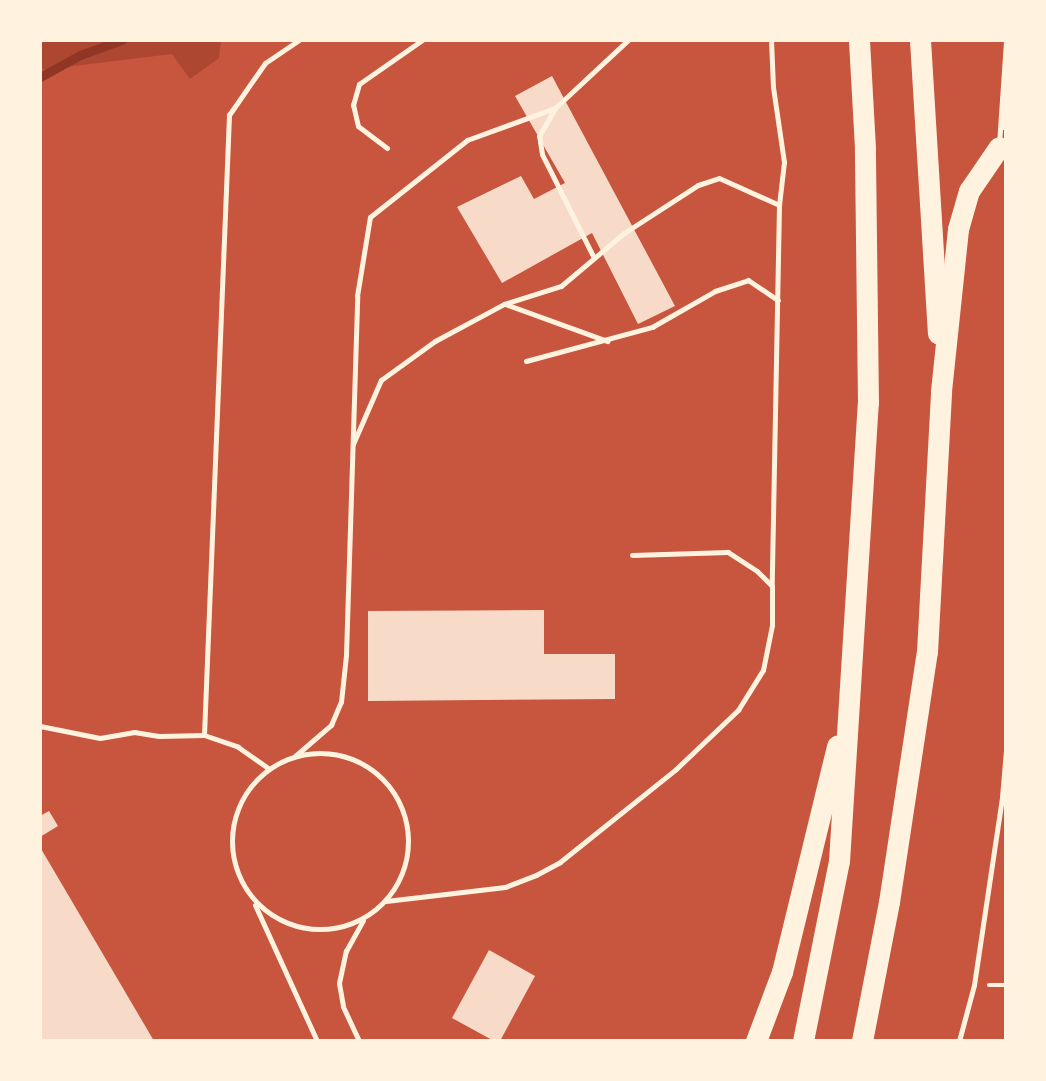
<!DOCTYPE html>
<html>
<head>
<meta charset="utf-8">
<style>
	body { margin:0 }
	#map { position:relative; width:1046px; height:1081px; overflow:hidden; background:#c8553d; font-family:"IBM Plex Serif",serif }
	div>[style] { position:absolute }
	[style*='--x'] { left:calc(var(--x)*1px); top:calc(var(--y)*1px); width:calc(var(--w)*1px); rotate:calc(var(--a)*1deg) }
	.green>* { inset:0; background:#ae4732 }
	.stream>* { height:9px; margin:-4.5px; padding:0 4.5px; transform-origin:4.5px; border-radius:4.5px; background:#8f3625 }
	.building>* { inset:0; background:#f7dbc8 }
	.path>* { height:4.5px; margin:-2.25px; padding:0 2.25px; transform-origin:2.25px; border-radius:2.25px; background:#fff3e0 }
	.service>* { height:5px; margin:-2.5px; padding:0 2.5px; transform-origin:2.5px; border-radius:2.5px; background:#fff3e0 }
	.service>.ring { margin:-2.5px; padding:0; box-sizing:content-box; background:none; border:5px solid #fff3e0; border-radius:50% }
	.motorway>* { height:21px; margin:-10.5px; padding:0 10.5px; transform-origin:10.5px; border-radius:10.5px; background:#fff3e0 }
	span { translate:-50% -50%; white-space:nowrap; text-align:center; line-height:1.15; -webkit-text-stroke:5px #fff3e0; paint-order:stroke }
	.frame { position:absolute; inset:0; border:42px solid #fff3e0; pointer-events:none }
</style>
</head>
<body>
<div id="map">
	<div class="green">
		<div style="clip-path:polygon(40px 40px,221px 40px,219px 58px,190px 79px,172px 54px,40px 70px)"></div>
	</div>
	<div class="stream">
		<div style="--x:40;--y:77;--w:46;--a:-28.8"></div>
		<div style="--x:80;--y:55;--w:45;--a:-19.7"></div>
	</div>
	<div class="building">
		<div style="clip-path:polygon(552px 76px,675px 306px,638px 324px,592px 233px,502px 283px,457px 207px,521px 176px,534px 199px,565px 183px,515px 96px)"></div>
		<div style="clip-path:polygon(544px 610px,544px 654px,615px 654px,615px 699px,368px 701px,368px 611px)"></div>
		<div style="clip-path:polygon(49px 811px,58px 826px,40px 837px,40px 816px)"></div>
		<div style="clip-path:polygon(40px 847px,154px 1041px,40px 1041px)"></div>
		<div style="clip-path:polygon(489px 950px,535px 976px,500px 1041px,494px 1041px,452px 1018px)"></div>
	</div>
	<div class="path">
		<div style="--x:989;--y:985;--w:17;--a:0"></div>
	</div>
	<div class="service">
		<div style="--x:771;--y:40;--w:47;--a:87.6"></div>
		<div style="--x:773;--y:87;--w:76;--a:81.7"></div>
		<div style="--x:784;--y:162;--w:43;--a:96.6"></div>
		<div style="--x:779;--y:205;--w:381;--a:91.1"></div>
		<div style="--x:1003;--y:127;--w:14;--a:-78"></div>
		<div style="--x:999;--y:144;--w:102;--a:-86.1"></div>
		<div style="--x:387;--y:148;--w:36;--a:-143"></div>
		<div style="--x:358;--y:126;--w:22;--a:-103"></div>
		<div style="--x:353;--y:105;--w:22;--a:-74"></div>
		<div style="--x:359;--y:84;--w:77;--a:-34.9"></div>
		<div style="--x:594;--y:258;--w:116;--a:-116.6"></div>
		<div style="--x:542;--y:154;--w:18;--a:-99"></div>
		<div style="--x:539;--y:136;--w:32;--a:-60"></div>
		<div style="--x:555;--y:108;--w:100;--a:-43"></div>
		<div style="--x:505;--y:304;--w:109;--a:19.9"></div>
		<div style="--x:526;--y:361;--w:131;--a:-15.1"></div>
		<div style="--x:652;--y:327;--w:73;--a:-29.7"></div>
		<div style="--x:715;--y:291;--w:35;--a:-18"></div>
		<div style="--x:748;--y:280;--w:36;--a:34"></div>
		<div style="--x:353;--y:444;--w:70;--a:-66.4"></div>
		<div style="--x:381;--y:380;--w:67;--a:-35.8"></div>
		<div style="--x:435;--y:341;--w:78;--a:-28.2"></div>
		<div style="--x:504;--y:304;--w:60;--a:-17.5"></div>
		<div style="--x:561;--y:286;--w:82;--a:-40.1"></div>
		<div style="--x:624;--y:233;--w:88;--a:-33"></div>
		<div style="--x:698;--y:185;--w:22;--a:-18"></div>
		<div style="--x:719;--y:178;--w:66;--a:24.2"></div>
		<div style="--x:40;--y:726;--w:61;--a:11.3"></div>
		<div style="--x:100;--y:738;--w:35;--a:-10"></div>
		<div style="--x:134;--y:732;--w:25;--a:9"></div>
		<div style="--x:159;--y:736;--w:45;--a:-1.3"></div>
		<div style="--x:204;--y:735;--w:36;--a:19"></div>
		<div style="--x:238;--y:747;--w:37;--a:35"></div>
		<div style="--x:204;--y:735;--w:621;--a:-87.69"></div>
		<div style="--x:229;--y:115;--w:63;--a:-55.3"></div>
		<div style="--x:265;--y:63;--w:41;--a:-34.1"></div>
		<div class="ring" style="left:232px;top:753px;width:171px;height:171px"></div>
		<div style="--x:295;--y:756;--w:48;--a:-40.7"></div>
		<div style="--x:331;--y:725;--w:25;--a:-67"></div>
		<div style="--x:341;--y:702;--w:47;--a:-83.9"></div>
		<div style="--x:346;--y:655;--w:359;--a:-88.2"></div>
		<div style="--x:357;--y:296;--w:80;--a:-80.7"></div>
		<div style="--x:370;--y:217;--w:124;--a:-38.4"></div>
		<div style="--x:467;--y:140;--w:94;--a:-20"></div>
		<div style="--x:386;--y:901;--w:120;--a:-6.7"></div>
		<div style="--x:505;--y:887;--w:33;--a:-21"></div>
		<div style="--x:536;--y:875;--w:27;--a:-28"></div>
		<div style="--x:560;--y:862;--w:149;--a:-38.7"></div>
		<div style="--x:676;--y:769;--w:86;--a:-43.6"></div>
		<div style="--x:738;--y:710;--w:47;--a:-58"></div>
		<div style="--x:763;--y:670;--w:46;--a:-78.7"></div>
		<div style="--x:772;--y:625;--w:39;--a:-90"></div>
		<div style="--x:772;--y:586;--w:21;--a:-135"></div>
		<div style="--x:757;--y:571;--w:35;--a:-147"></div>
		<div style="--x:728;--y:552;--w:96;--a:178.2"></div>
		<div style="--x:255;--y:905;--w:149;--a:65.5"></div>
		<div style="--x:359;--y:1041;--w:38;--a:-115"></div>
		<div style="--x:343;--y:1006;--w:23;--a:-100"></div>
		<div style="--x:339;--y:983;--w:33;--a:-78"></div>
		<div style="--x:346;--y:951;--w:35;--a:-61"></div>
		<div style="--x:959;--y:1041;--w:58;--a:-75"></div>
		<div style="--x:974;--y:985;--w:190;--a:-81.5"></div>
		<div style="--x:1002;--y:797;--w:47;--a:-85.1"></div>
	</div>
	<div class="motorway">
		<div style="--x:920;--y:40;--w:294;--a:86.5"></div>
		<div style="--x:756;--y:1041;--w:74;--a:-69.4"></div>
		<div style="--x:782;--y:972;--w:233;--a:-76.3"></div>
		<div style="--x:803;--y:1041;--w:184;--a:-78.7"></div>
		<div style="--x:839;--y:861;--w:459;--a:-86.4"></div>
		<div style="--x:868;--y:403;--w:255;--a:-90.7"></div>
		<div style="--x:865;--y:148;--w:108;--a:-93.2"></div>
		<div style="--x:862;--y:1041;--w:142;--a:-79"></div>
		<div style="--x:889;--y:902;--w:253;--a:-81.4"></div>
		<div style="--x:927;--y:652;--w:261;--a:-86.9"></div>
		<div style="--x:941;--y:391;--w:163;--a:-84"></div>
		<div style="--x:958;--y:229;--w:40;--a:-74"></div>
		<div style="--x:969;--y:191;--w:53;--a:-55.7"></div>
	</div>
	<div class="frame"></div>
</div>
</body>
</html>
